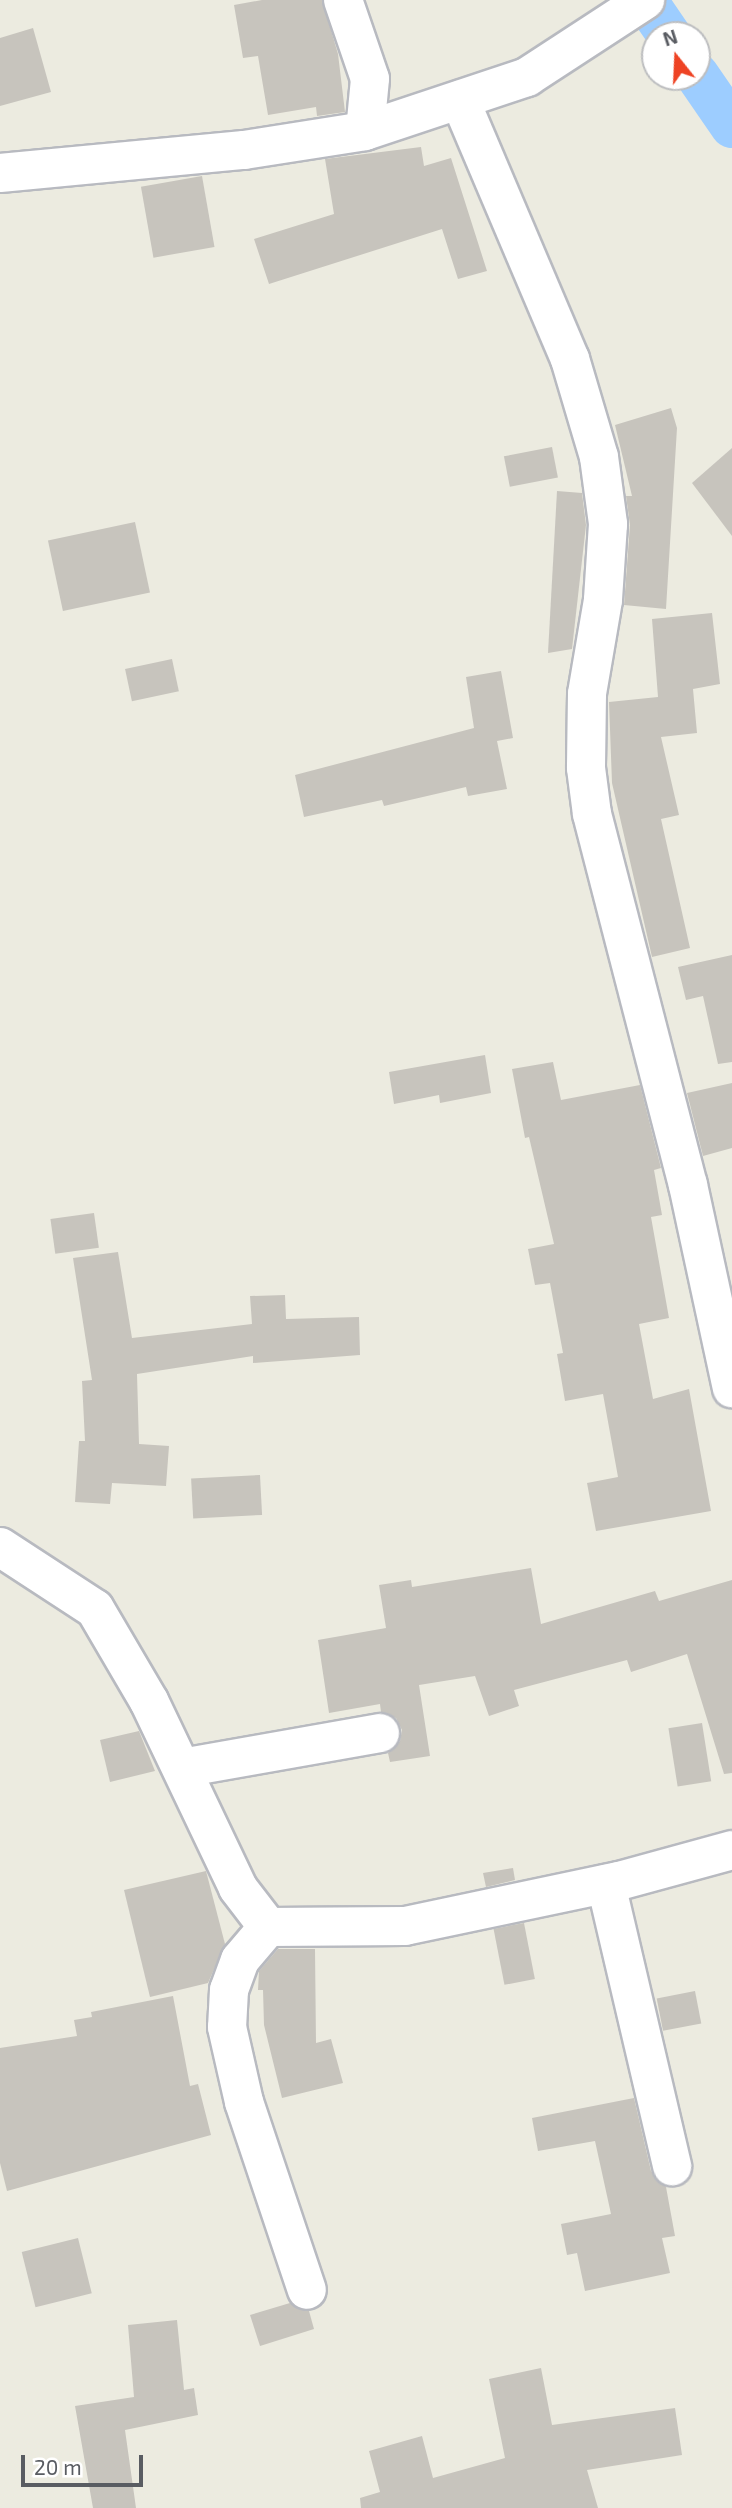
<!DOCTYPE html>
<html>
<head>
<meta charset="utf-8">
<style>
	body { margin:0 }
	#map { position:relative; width:732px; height:2508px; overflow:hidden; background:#ecebe0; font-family:"Exo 2",sans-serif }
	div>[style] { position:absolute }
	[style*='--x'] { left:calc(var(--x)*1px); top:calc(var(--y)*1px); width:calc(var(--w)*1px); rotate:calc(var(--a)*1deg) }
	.canal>* { height:44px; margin:-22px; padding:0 22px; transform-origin:22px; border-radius:22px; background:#9dcdff }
	.building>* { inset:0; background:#c7c4bd; transform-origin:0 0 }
	.roads { filter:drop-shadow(2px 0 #b8bac0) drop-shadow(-2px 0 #b8bac0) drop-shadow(0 2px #b8bac0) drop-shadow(0 -2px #b8bac0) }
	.street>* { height:38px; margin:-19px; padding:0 19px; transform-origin:19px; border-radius:19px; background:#fff }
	span { translate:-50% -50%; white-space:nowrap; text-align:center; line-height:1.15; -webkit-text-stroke:5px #fff; paint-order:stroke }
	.north { position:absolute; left:641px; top:21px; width:70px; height:70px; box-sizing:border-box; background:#fff; border:2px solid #bdbec0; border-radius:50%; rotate:342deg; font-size:19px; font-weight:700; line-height:28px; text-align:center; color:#595c62 }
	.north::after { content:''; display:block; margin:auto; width:24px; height:32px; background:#ee4324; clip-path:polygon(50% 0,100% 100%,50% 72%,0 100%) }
	.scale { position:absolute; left:21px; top:2455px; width:122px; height:32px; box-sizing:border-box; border:4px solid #595c62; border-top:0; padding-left:9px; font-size:21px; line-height:24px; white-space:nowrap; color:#595c62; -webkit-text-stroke:5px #fff; paint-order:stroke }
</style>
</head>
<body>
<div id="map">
	<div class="canal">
		<div style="--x:645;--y:0;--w:42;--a:55.6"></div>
		<div style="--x:697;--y:75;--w:62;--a:55.5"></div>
	</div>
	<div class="building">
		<div style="clip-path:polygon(262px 0,322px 0,338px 54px,345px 112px,317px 116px,316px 107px,268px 115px,258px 56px,243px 58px,234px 5px)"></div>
		<div style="clip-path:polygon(33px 28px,51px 92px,0 106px,0 38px)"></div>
		<div style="clip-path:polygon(421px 147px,424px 166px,451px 158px,487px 271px,458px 279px,442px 229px,269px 284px,254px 239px,334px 214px,325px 159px)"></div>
		<div style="left:202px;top:176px;width:72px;height:62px;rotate:80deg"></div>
		<div style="clip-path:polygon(671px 408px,677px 428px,666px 609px,624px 605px,630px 525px,626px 496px,632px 496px,615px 425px)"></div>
		<div style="left:552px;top:447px;width:31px;height:49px;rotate:79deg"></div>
		<div style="clip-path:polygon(732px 448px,732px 536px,692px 483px)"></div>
		<div style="clip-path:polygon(557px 491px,582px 493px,586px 525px,572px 649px,548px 653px)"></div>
		<div style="left:135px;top:522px;width:72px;height:89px;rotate:78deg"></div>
		<div style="clip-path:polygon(712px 613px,720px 684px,693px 689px,697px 733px,661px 737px,679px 815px,661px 819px,690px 948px,652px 957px,612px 783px,609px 702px,658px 697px,652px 619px)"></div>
		<div style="left:172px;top:659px;width:33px;height:48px;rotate:78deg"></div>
		<div style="clip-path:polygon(501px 671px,513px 738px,497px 741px,507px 789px,468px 796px,466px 787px,384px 806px,382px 800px,304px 817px,295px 775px,474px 728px,466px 677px)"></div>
		<div style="clip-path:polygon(732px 955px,732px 1062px,718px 1064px,703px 996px,686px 1000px,678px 967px)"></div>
		<div style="clip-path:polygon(485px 1055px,491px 1093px,440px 1103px,439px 1095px,394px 1104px,389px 1072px)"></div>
		<div style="clip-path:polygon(553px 1062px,561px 1100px,640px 1085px,661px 1168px,654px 1170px,662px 1215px,651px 1217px,669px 1318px,639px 1324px,653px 1399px,689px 1389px,711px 1511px,596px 1531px,587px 1483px,618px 1477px,603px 1394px,565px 1401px,557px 1354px,563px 1353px,550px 1283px,535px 1285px,528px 1249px,554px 1244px,529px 1137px,525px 1138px,512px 1069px)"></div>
		<div style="clip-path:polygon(732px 1083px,732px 1148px,703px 1156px,687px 1093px)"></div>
		<div style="left:94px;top:1213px;width:35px;height:44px;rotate:82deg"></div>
		<div style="clip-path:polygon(118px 1252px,132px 1338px,252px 1324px,250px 1296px,285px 1295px,286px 1319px,359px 1317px,360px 1355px,253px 1363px,253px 1356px,137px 1374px,139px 1444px,169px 1446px,166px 1486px,112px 1483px,110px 1504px,75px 1502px,79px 1441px,85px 1441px,82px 1381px,92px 1380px,73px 1258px)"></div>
		<div style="left:260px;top:1475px;width:40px;height:69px;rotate:87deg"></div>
		<div style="clip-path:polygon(531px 1568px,541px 1624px,655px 1591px,659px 1601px,732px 1580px,732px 1773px,724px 1774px,687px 1654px,631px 1672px,627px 1660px,514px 1690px,519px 1706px,489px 1716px,475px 1676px,419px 1685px,430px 1756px,390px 1762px,388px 1753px,400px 1741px,402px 1730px,396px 1718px,381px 1712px,380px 1704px,329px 1713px,318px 1640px,386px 1628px,379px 1585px,411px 1580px,412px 1587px)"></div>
		<div style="left:702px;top:1723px;width:59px;height:34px;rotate:81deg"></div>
		<div style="clip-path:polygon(139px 1731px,155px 1771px,110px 1782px,100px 1740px)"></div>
		<div style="clip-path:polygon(513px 1868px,515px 1880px,486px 1887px,483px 1873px)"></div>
		<div style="clip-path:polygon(206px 1871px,225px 1944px,208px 1983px,150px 1997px,124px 1890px)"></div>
		<div style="left:524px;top:1923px;width:57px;height:31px;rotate:79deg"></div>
		<div style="clip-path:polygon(278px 1949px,315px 1949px,316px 2043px,331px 2039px,343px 2083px,282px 2098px,264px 2025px,263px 1990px,258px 1990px,259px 1971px)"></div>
		<div style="left:695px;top:1991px;width:33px;height:39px;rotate:79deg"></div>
		<div style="clip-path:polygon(173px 1996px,190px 2086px,198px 2084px,211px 2135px,7px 2191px,0 2163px,0 2048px,77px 2036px,74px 2020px,92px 2017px,91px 2012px)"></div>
		<div style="clip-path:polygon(634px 2098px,651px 2171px,666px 2187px,675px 2236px,662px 2238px,670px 2273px,585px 2291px,577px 2253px,567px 2255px,561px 2224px,611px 2214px,595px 2141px,538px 2151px,532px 2118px)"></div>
		<div style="left:78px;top:2238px;width:57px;height:58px;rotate:76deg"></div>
		<div style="clip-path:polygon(290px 2303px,309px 2311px,314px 2329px,260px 2346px,250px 2315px)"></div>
		<div style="clip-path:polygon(177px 2320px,184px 2390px,194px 2388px,198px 2415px,125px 2430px,136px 2508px,93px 2508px,75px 2406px,134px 2397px,128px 2325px)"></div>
		<div style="clip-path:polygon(541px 2368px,552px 2425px,675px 2408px,682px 2455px,587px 2470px,598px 2508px,361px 2508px,360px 2498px,380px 2492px,369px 2451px,422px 2436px,433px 2478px,505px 2458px,489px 2379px)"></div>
	</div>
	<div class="roads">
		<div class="street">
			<div style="--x:343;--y:0;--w:83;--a:71.1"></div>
			<div style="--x:370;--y:79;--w:52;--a:95.5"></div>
			<div style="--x:460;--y:100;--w:281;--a:67"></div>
			<div style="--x:570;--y:359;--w:102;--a:73.5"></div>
			<div style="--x:599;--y:457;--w:68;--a:82.3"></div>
			<div style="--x:608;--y:524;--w:76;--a:93.8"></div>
			<div style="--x:603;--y:600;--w:95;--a:99.7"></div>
			<div style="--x:587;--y:694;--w:74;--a:90.8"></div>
			<div style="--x:586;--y:768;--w:46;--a:82.6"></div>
			<div style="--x:592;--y:814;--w:383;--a:75.5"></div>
			<div style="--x:688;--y:1185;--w:208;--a:77.8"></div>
			<div style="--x:0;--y:173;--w:245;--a:-5.4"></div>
			<div style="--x:244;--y:150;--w:122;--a:-8.9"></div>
			<div style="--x:365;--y:131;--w:171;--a:-18.4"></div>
			<div style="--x:527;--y:77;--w:141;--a:-33.1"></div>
			<div style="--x:0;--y:1547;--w:113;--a:33.1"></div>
			<div style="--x:95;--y:1609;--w:107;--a:59.6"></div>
			<div style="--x:149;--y:1701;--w:207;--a:64.5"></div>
			<div style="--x:238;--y:1888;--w:49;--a:52.4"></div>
			<div style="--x:268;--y:1927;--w:137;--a:-0.4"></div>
			<div style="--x:405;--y:1926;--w:219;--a:-11.9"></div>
			<div style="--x:619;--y:1881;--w:117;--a:-15.3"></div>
			<div style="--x:182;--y:1768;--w:201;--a:-10"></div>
			<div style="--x:606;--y:1884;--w:290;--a:76.8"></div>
			<div style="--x:268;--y:1927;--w:43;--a:130.3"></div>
			<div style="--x:240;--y:1960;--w:32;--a:110"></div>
			<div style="--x:229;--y:1990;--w:37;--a:93"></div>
			<div style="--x:227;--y:2027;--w:77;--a:77.2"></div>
			<div style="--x:244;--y:2102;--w:198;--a:71.5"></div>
		</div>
	</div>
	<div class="north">N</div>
	<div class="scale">20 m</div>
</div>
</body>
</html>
